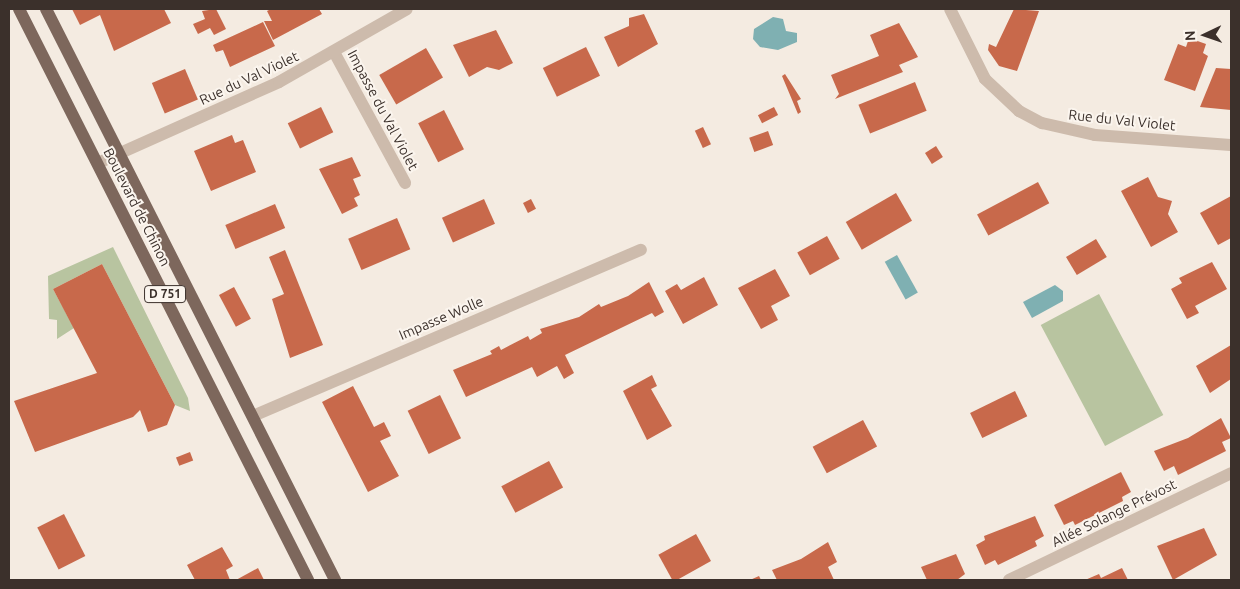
<!DOCTYPE html>
<html>
<head>
<meta charset="utf-8">
<style>
	body { margin:0 }
	#map { position:relative; width:1240px; height:589px; overflow:hidden; background:#f4ebe1; font-family:Ubuntu,sans-serif }
	div>[style] { position:absolute }
	[style*='--x'] { left:calc(var(--x)*1px); top:calc(var(--y)*1px); width:calc(var(--w)*1px); rotate:calc(var(--a)*1deg) }
	.green>* { inset:0; background:#b8c4a0; transform-origin:0 0 }
	.water>* { inset:0; background:#7fb0b2; transform-origin:0 0 }
	.building>* { inset:0; background:#c8694b; transform-origin:0 0 }
	.minor>* { height:12px; margin:-6px; padding:0 6px; transform-origin:6px; border-radius:6px; background:#cdbbac }
	.major>* { height:12px; margin:-6px; padding:0 6px; transform-origin:6px; border-radius:6px; background:#7d675c }
	span { translate:-50% -50%; white-space:nowrap; text-align:center; line-height:1.15; -webkit-text-stroke:4px #fbf5ee; paint-order:stroke }
	.shield-label span { padding:1px 4px; background:#fbf5ee; border:1px solid; border-radius:4px; -webkit-text-stroke-width:0 }
	.shield-label { font-size:12px; color:#3b302b; font-weight:700 }
	.street-label { font-size:14px; color:#3b302b }
	.frame { position:absolute; inset:0; border:10px solid #3b302b; pointer-events:none }
	.north { position:absolute; left:1180px; top:10px; width:50px; height:50px; -webkit-text-stroke:4px #fbf5ee; paint-order:stroke; rotate:267deg; font-size:14px; font-weight:700; line-height:20px; text-align:center; color:#3b302b }
	.north::after { content:''; display:block; margin:auto; width:18px; height:22px; background:#3b302b; clip-path:polygon(50% 0,100% 100%,50% 72%,0 100%) }
</style>
</head>
<body>
<div id="map">
	<div class="green">
		<div style="clip-path:polygon(113px 247px,188px 398px,190px 411px,175px 405px,102px 264px,53px 289px,74px 328px,57px 339px,57px 320px,49px 319px,48px 276px)"></div>
		<div style="left:1099px;top:294px;width:137px;height:66px;rotate:62deg"></div>
	</div>
	<div class="water">
		<div style="clip-path:polygon(773px 17px,783px 19px,786px 31px,797px 33px,797px 42px,778px 50px,760px 47px,753px 39px,754px 29px)"></div>
		<div style="left:897px;top:255px;width:43px;height:14px;rotate:61deg"></div>
		<div style="clip-path:polygon(1055px 285px,1063px 291px,1063px 301px,1032px 318px,1023px 302px)"></div>
	</div>
	<div class="building">
		<div style="clip-path:polygon(72px 9px,164px 9px,171px 23px,114px 51px,100px 15px,80px 25px)"></div>
		<div style="clip-path:polygon(216px 9px,226px 29px,214px 35px,210px 28px,198px 34px,193px 24px,205px 19px,202px 11px)"></div>
		<div style="clip-path:polygon(271px 9px,319px 9px,322px 14px,273px 40px,264px 21px,272px 21px,267px 11px)"></div>
		<div style="clip-path:polygon(1014px 9px,1039px 11px,1017px 71px,999px 66px,988px 50px,989px 44px,996px 47px)"></div>
		<div style="clip-path:polygon(644px 14px,658px 44px,618px 67px,604px 37px,629px 26px,629px 18px)"></div>
		<div style="clip-path:polygon(263px 22px,275px 46px,230px 67px,223px 50px,216px 52px,213px 45px)"></div>
		<div style="clip-path:polygon(899px 23px,918px 57px,899px 65px,903px 72px,835px 99px,839px 94px,831px 75px,879px 56px,870px 35px)"></div>
		<div style="clip-path:polygon(496px 30px,513px 63px,499px 70px,487px 67px,469px 77px,453px 45px)"></div>
		<div style="clip-path:polygon(1189px 38px,1206px 44px,1203px 53px,1208px 56px,1195px 91px,1164px 80px,1178px 44px,1186px 47px)"></div>
		<div style="left:586px;top:47px;width:32px;height:48px;rotate:64deg"></div>
		<div style="left:426px;top:48px;width:34px;height:54px;rotate:60deg"></div>
		<div style="clip-path:polygon(1216px 68px,1231px 69px,1231px 110px,1200px 107px)"></div>
		<div style="left:185px;top:69px;width:33px;height:36px;rotate:67deg"></div>
		<div style="clip-path:polygon(785px 74px,801px 99px,797px 101px,801px 112px,798px 114px,782px 76px)"></div>
		<div style="left:915px;top:82px;width:31px;height:61px;rotate:68deg"></div>
		<div style="left:321px;top:107px;width:28px;height:37px;rotate:64deg"></div>
		<div style="left:774px;top:107px;width:9px;height:18px;rotate:63deg"></div>
		<div style="left:444px;top:110px;width:44px;height:29px;rotate:63deg"></div>
		<div style="left:703px;top:127px;width:19px;height:9px;rotate:65deg"></div>
		<div style="left:768px;top:131px;width:15px;height:20px;rotate:70deg"></div>
		<div style="clip-path:polygon(232px 135px,235px 143px,243px 140px,256px 172px,211px 191px,194px 151px)"></div>
		<div style="left:936px;top:146px;width:13px;height:13px;rotate:58deg"></div>
		<div style="clip-path:polygon(352px 157px,361px 176px,353px 179px,360px 195px,354px 198px,358px 206px,342px 214px,319px 169px)"></div>
		<div style="clip-path:polygon(1148px 177px,1158px 197px,1172px 201px,1168px 214px,1178px 232px,1151px 247px,1121px 191px)"></div>
		<div style="left:1038px;top:182px;width:24px;height:69px;rotate:62deg"></div>
		<div style="left:896px;top:193px;width:32px;height:58px;rotate:60deg"></div>
		<div style="clip-path:polygon(1231px 196px,1231px 238px,1218px 245px,1200px 213px)"></div>
		<div style="left:484px;top:199px;width:27px;height:46px;rotate:66deg"></div>
		<div style="left:531px;top:199px;width:11px;height:9px;rotate:63deg"></div>
		<div style="left:275px;top:204px;width:26px;height:54px;rotate:67deg"></div>
		<div style="left:397px;top:218px;width:34px;height:53px;rotate:67deg"></div>
		<div style="left:827px;top:236px;width:26px;height:34px;rotate:61deg"></div>
		<div style="left:1096px;top:239px;width:21px;height:35px;rotate:59deg"></div>
		<div style="clip-path:polygon(285px 250px,323px 345px,290px 358px,272px 299px,284px 294px,269px 257px)"></div>
		<div style="clip-path:polygon(1212px 262px,1227px 289px,1195px 306px,1199px 313px,1187px 319px,1171px 289px,1182px 283px,1179px 278px)"></div>
		<div style="clip-path:polygon(102px 264px,175px 405px,167px 425px,148px 432px,140px 410px,133px 417px,35px 452px,14px 401px,97px 373px,53px 289px)"></div>
		<div style="clip-path:polygon(775px 269px,790px 296px,771px 306px,778px 320px,761px 329px,738px 288px)"></div>
		<div style="clip-path:polygon(704px 277px,718px 305px,683px 324px,665px 291px,677px 284px,681px 290px)"></div>
		<div style="clip-path:polygon(649px 282px,664px 312px,655px 317px,652px 313px,565px 355px,574px 373px,564px 379px,557px 366px,537px 377px,532px 367px,466px 397px,453px 370px,492px 354px,490px 351px,499px 346px,501px 350px,528px 336px,530px 340px,542px 333px,540px 329px,579px 317px,599px 304px,601px 307px,628px 296px)"></div>
		<div style="left:234px;top:287px;width:36px;height:17px;rotate:62deg"></div>
		<div style="clip-path:polygon(1231px 345px,1231px 379px,1210px 393px,1196px 366px)"></div>
		<div style="clip-path:polygon(652px 375px,657px 386px,651px 389px,672px 426px,647px 440px,623px 391px)"></div>
		<div style="clip-path:polygon(353px 386px,374px 427px,384px 422px,391px 436px,380px 441px,399px 476px,368px 492px,322px 402px)"></div>
		<div style="left:1015px;top:391px;width:28px;height:50px;rotate:64deg"></div>
		<div style="left:440px;top:395px;width:48px;height:36px;rotate:64deg"></div>
		<div style="clip-path:polygon(1221px 418px,1231px 438px,1222px 442px,1226px 451px,1178px 475px,1174px 466px,1164px 471px,1154px 451px,1188px 438px)"></div>
		<div style="left:863px;top:420px;width:30px;height:57px;rotate:62deg"></div>
		<div style="left:190px;top:452px;width:9px;height:15px;rotate:69deg"></div>
		<div style="left:549px;top:461px;width:30px;height:54px;rotate:62deg"></div>
		<div style="clip-path:polygon(1121px 472px,1131px 492px,1122px 497px,1123px 501px,1075px 525px,1073px 521px,1064px 525px,1054px 505px)"></div>
		<div style="left:64px;top:514px;width:47px;height:30px;rotate:63deg"></div>
		<div style="clip-path:polygon(1035px 516px,1044px 536px,1035px 541px,1037px 546px,998px 565px,995px 560px,985px 565px,976px 545px,985px 540px,984px 536px)"></div>
		<div style="clip-path:polygon(1204px 528px,1217px 555px,1173px 580px,1157px 546px)"></div>
		<div style="left:696px;top:534px;width:31px;height:43px;rotate:61deg"></div>
		<div style="clip-path:polygon(828px 542px,837px 562px,828px 567px,834px 580px,777px 580px,772px 570px,801px 559px)"></div>
		<div style="clip-path:polygon(222px 547px,233px 566px,226px 570px,230px 580px,195px 580px,187px 565px)"></div>
		<div style="clip-path:polygon(956px 554px,965px 574px,957px 580px,927px 580px,921px 567px)"></div>
		<div style="clip-path:polygon(258px 568px,264px 580px,236px 580px)"></div>
		<div style="clip-path:polygon(1122px 568px,1128px 580px,1085px 580px,1099px 574px,1101px 578px)"></div>
		<div style="clip-path:polygon(759px 576px,761px 580px,750px 580px)"></div>
	</div>
	<div class="minor">
		<div style="--x:950;--y:9;--w:78;--a:63.4"></div>
		<div style="--x:985;--y:79;--w:47;--a:43.3"></div>
		<div style="--x:1019;--y:111;--w:26;--a:28"></div>
		<div style="--x:1042;--y:123;--w:54;--a:12.8"></div>
		<div style="--x:1095;--y:135;--w:136;--a:4.2"></div>
		<div style="--x:334;--y:52;--w:149;--a:61.5"></div>
		<div style="--x:98;--y:163;--w:198;--a:-24.1"></div>
		<div style="--x:279;--y:82;--w:147;--a:-29.7"></div>
		<div style="--x:253;--y:416;--w:422;--a:-23.2"></div>
		<div style="--x:1009;--y:580;--w:246;--a:-25.7"></div>
	</div>
	<div class="major">
		<div style="--x:19;--y:9;--w:640;--a:63.15"></div>
		<div style="--x:46;--y:9;--w:640;--a:63.15"></div>
	</div>
	<div class="shield-label">
		<span style="left:165px;top:294px">D 751</span>
	</div>
	<div class="street-label">
		<span style="left:249px;top:78px;rotate:-25deg">Rue du Val Violet</span>
		<span style="left:383px;top:110px;rotate:62deg">Impasse du Val Violet</span>
		<span style="left:1122px;top:120px;rotate:6deg">Rue du Val Violet</span>
		<span style="left:137px;top:207px;rotate:63deg">Boulevard de Chinon</span>
		<span style="left:441px;top:318px;rotate:-23deg">Impasse Wolle</span>
		<span style="left:1114px;top:513px;rotate:-26deg">Allée Solange Prévost</span>
	</div>
	<div class="frame"></div>
	<div class="north">N</div>
</div>
</body>
</html>
